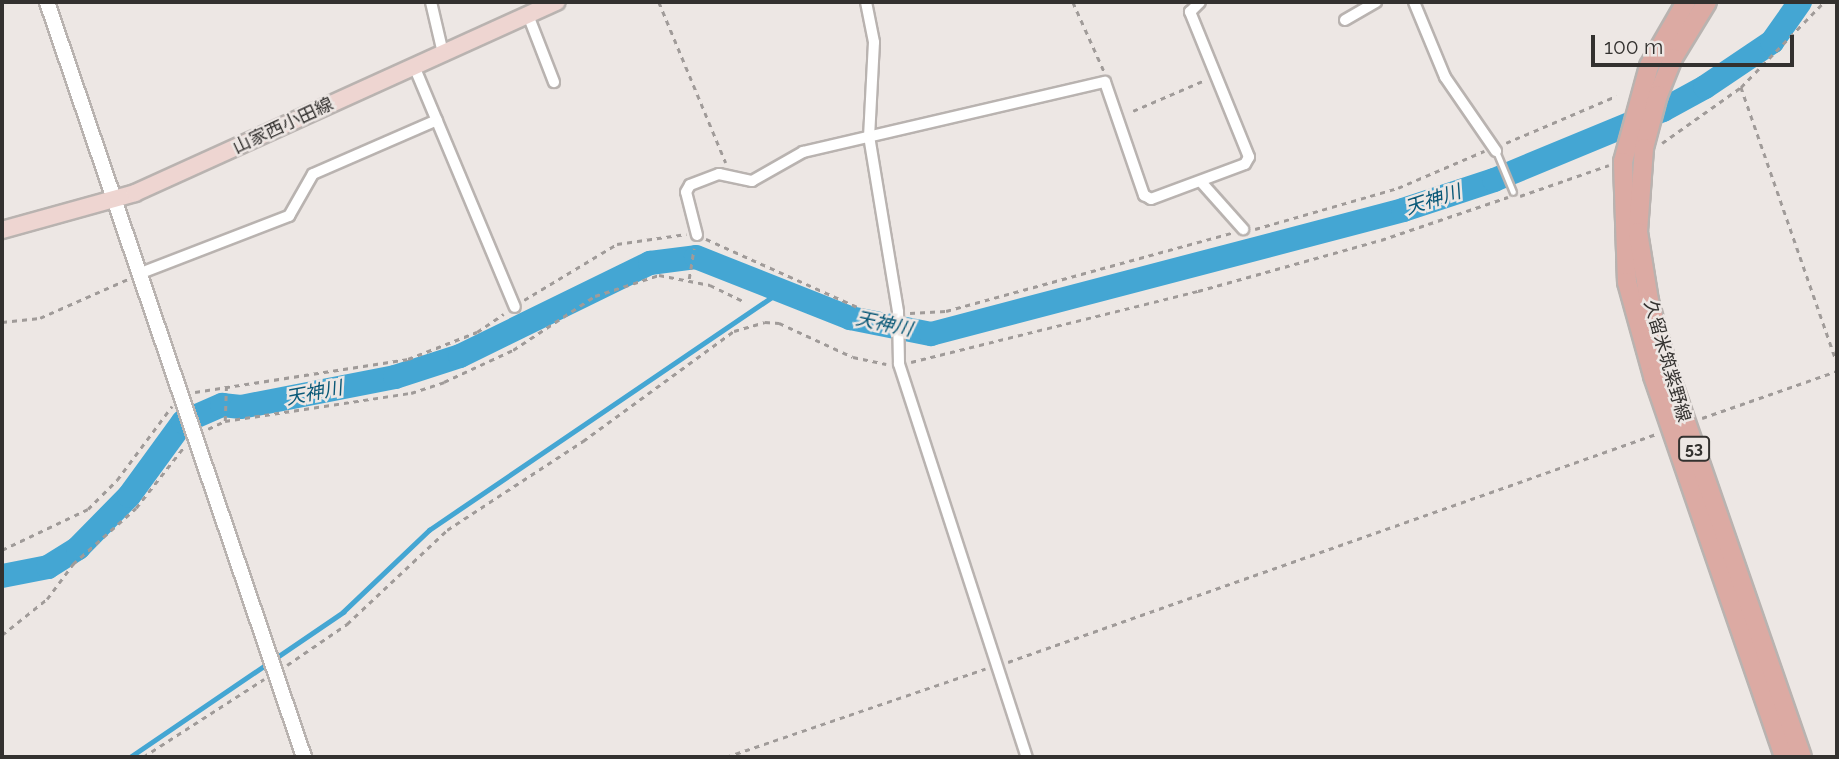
<!DOCTYPE html>
<html>
<head>
<meta charset="utf-8">
<style>
	body { margin:0 }
	#map { position:relative; width:1839px; height:759px; overflow:hidden; background:#ede7e4; font-family:Raleway,"Noto Sans JP",sans-serif }
	div>[style] { position:absolute }
	[style*='--x'] { left:calc(var(--x)*1px); top:calc(var(--y)*1px); width:calc(var(--w)*1px); rotate:calc(var(--a)*1deg) }
	.stream>* { height:4.5px; margin:-2.25px; padding:0 2.25px; transform-origin:2.25px; border-radius:2.25px; background:#44a6d3 }
	.river>* { height:24px; margin:-12px; padding:0 12px; transform-origin:12px; border-radius:12px; background:#44a6d3 }
	.path>* { height:2.5px; margin-top:-1.25px; transform-origin:0; background:repeating-linear-gradient(90deg,#a09b99 0 5px,transparent 0 10px) }
	.roads { filter:drop-shadow(2px 0 #b9b3b0) drop-shadow(-2px 0 #b9b3b0) drop-shadow(0 2px #b9b3b0) drop-shadow(0 -2px #b9b3b0) }
	.service>* { height:5px; margin:-2.5px; padding:0 2.5px; transform-origin:2.5px; border-radius:2.5px; background:#fff }
	.minor>* { height:10px; margin:-5px; padding:0 5px; transform-origin:5px; border-radius:5px; background:#fff }
	.tertiary>* { height:14px; margin:-7px; padding:0 7px; transform-origin:7px; border-radius:7px; background:#fff }
	.secondary>* { height:16px; margin:-8px; padding:0 8px; transform-origin:8px; border-radius:8px; background:#eed5d1 }
	.primary>* { height:18px; margin:-9px; padding:0 9px; transform-origin:9px; border-radius:9px; background:#dcaaa3 }
	span { translate:-50% -50%; white-space:nowrap; text-align:center; line-height:1.15; -webkit-text-stroke:5px #ede7e4; paint-order:stroke }
	.shield-label span { padding:2px 5px; background:#ede7e4; border:2px solid; border-radius:5px; -webkit-text-stroke-width:0 }
	.shield-label { font-size:16px; color:#33312f; font-weight:700 }
	.street-label { font-size:18px; color:#33312f }
	.water-label { font-size:19px; color:#095877; font-style:italic }
	.frame { position:absolute; inset:0; border:4px solid #33312f; pointer-events:none }
	.scale { position:absolute; left:1591px; top:35px; width:203px; height:32px; box-sizing:border-box; border:4px solid #33312f; border-top:0; padding-left:9px; font-size:21px; line-height:24px; white-space:nowrap; color:#33312f; -webkit-text-stroke:5px #ede7e4; paint-order:stroke }
</style>
</head>
<body>
<div id="map">
	<div class="stream">
		<div style="--x:130;--y:757;--w:258;--a:-34.2"></div>
		<div style="--x:343;--y:612;--w:119;--a:-43.6"></div>
		<div style="--x:429;--y:530;--w:428;--a:-34.2"></div>
	</div>
	<div class="river">
		<div style="--x:2;--y:576;--w:47;--a:-11.1"></div>
		<div style="--x:48;--y:567;--w:36;--a:-32"></div>
		<div style="--x:78;--y:548;--w:73;--a:-45.6"></div>
		<div style="--x:129;--y:496;--w:92;--a:-53.9"></div>
		<div style="--x:183;--y:422;--w:43;--a:-23.6"></div>
		<div style="--x:222;--y:405;--w:19;--a:6"></div>
		<div style="--x:241;--y:407;--w:157;--a:-11"></div>
		<div style="--x:395;--y:377;--w:68;--a:-17.9"></div>
		<div style="--x:460;--y:356;--w:212;--a:-26.1"></div>
		<div style="--x:650;--y:263;--w:46;--a:-7.4"></div>
		<div style="--x:696;--y:257;--w:166;--a:21.6"></div>
		<div style="--x:850;--y:318;--w:83;--a:11.2"></div>
		<div style="--x:931;--y:334;--w:488;--a:-14.7"></div>
		<div style="--x:1403;--y:210;--w:96;--a:-18.2"></div>
		<div style="--x:1494;--y:180;--w:183;--a:-22.5"></div>
		<div style="--x:1663;--y:110;--w:48;--a:-28.7"></div>
		<div style="--x:1705;--y:87;--w:81;--a:-33.9"></div>
		<div style="--x:1772;--y:42;--w:49;--a:-55"></div>
	</div>
	<div class="path">
		<div style="--x:659;--y:2;--w:174;--a:67.4"></div>
		<div style="--x:1073;--y:2;--w:76;--a:65.8"></div>
		<div style="--x:1741;--y:87;--w:119;--a:-45.7"></div>
		<div style="--x:1133;--y:111;--w:78;--a:-23.3"></div>
		<div style="--x:1506;--y:143;--w:120;--a:-23.1"></div>
		<div style="--x:1662;--y:143;--w:97;--a:-35.3"></div>
		<div style="--x:1741;--y:87;--w:291;--a:70.8"></div>
		<div style="--x:1520;--y:196;--w:94;--a:-19.2"></div>
		<div style="--x:1255;--y:229;--w:149;--a:-16"></div>
		<div style="--x:1398;--y:188;--w:94;--a:-23.3"></div>
		<div style="--x:706;--y:239;--w:175;--a:24.2"></div>
		<div style="--x:866;--y:311;--w:20;--a:11"></div>
		<div style="--x:689;--y:279;--w:31;--a:-81"></div>
		<div style="--x:524;--y:300;--w:109;--a:-31.1"></div>
		<div style="--x:617;--y:244;--w:70;--a:-8.2"></div>
		<div style="--x:910;--y:313;--w:36;--a:-3"></div>
		<div style="--x:946;--y:311;--w:296;--a:-15.3"></div>
		<div style="--x:2;--y:322;--w:38;--a:-6"></div>
		<div style="--x:40;--y:318;--w:96;--a:-23.9"></div>
		<div style="--x:911;--y:362;--w:296;--a:-13.9"></div>
		<div style="--x:1198;--y:291;--w:190;--a:-15.6"></div>
		<div style="--x:1381;--y:240;--w:134;--a:-18.7"></div>
		<div style="--x:195;--y:392;--w:216;--a:-8.8"></div>
		<div style="--x:408;--y:359;--w:74;--a:-21.4"></div>
		<div style="--x:477;--y:332;--w:32;--a:-34"></div>
		<div style="--x:1702;--y:418;--w:143;--a:-19.2"></div>
		<div style="--x:225;--y:421;--w:35;--a:-88"></div>
		<div style="--x:208;--y:429;--w:19;--a:-25"></div>
		<div style="--x:225;--y:421;--w:188;--a:-8.6"></div>
		<div style="--x:411;--y:393;--w:35;--a:-18"></div>
		<div style="--x:444;--y:382;--w:76;--a:-24.9"></div>
		<div style="--x:513;--y:350;--w:98;--a:-33.4"></div>
		<div style="--x:595;--y:296;--w:67;--a:-18.2"></div>
		<div style="--x:659;--y:275;--w:52;--a:11.1"></div>
		<div style="--x:710;--y:285;--w:37;--a:26"></div>
		<div style="--x:2;--y:550;--w:95;--a:-25.5"></div>
		<div style="--x:88;--y:509;--w:41;--a:-45"></div>
		<div style="--x:117;--y:480;--w:92;--a:-53.4"></div>
		<div style="--x:2;--y:635;--w:58;--a:-38.7"></div>
		<div style="--x:47;--y:599;--w:44;--a:-53.4"></div>
		<div style="--x:73;--y:564;--w:84;--a:-41.6"></div>
		<div style="--x:136;--y:508;--w:76;--a:-51.9"></div>
		<div style="--x:1008;--y:662;--w:687;--a:-19.38"></div>
		<div style="--x:287;--y:665;--w:73;--a:-34.3"></div>
		<div style="--x:347;--y:624;--w:137;--a:-43.2"></div>
		<div style="--x:447;--y:530;--w:163;--a:-33.2"></div>
		<div style="--x:583;--y:441;--w:187;--a:-36.1"></div>
		<div style="--x:734;--y:331;--w:32;--a:-16"></div>
		<div style="--x:765;--y:322;--w:14;--a:4"></div>
		<div style="--x:779;--y:323;--w:81;--a:24.7"></div>
		<div style="--x:853;--y:357;--w:34;--a:12"></div>
		<div style="--x:143;--y:757;--w:144;--a:-32.8"></div>
		<div style="--x:726;--y:757;--w:274;--a:-18.8"></div>
	</div>
	<div class="roads">
		<div class="service">
			<div style="--x:1496;--y:151;--w:44;--a:67.5"></div>
		</div>
		<div class="minor">
			<div style="--x:431;--y:2;--w:52;--a:76.8"></div>
			<div style="--x:866;--y:2;--w:41;--a:78.7"></div>
			<div style="--x:874;--y:42;--w:94;--a:93"></div>
			<div style="--x:869;--y:136;--w:178;--a:80.6"></div>
			<div style="--x:898;--y:312;--w:52;--a:88.9"></div>
			<div style="--x:899;--y:364;--w:413;--a:72"></div>
			<div style="--x:1414;--y:2;--w:81;--a:67.5"></div>
			<div style="--x:1445;--y:77;--w:90;--a:55.4"></div>
			<div style="--x:528;--y:15;--w:72;--a:68.8"></div>
			<div style="--x:1345;--y:20;--w:36;--a:-30"></div>
			<div style="--x:414;--y:66;--w:261;--a:67.3"></div>
			<div style="--x:1202;--y:183;--w:62;--a:48.3"></div>
			<div style="--x:697;--y:235;--w:44;--a:-104.3"></div>
			<div style="--x:686;--y:192;--w:8;--a:-60"></div>
			<div style="--x:690;--y:185;--w:31;--a:-21"></div>
			<div style="--x:719;--y:174;--w:34;--a:12"></div>
			<div style="--x:752;--y:181;--w:59;--a:-29.6"></div>
			<div style="--x:803;--y:152;--w:310;--a:-13.1"></div>
			<div style="--x:1105;--y:82;--w:120;--a:71"></div>
			<div style="--x:1144;--y:195;--w:8;--a:30"></div>
			<div style="--x:1151;--y:199;--w:100;--a:-20.4"></div>
			<div style="--x:1245;--y:164;--w:8;--a:-60"></div>
			<div style="--x:1249;--y:157;--w:157;--a:-112.1"></div>
			<div style="--x:1190;--y:12;--w:14;--a:-45"></div>
			<div style="--x:141;--y:273;--w:159;--a:-21.1"></div>
			<div style="--x:289;--y:216;--w:48;--a:-60.3"></div>
			<div style="--x:313;--y:174;--w:135;--a:-23.5"></div>
		</div>
		<div class="tertiary">
			<div style="--x:47;--y:2;--w:798;--a:71.2"></div>
		</div>
		<div class="secondary">
			<div style="--x:2;--y:230;--w:138;--a:-15.5"></div>
			<div style="--x:135;--y:193;--w:463;--a:-24.4"></div>
		</div>
		<div class="primary">
			<div style="--x:1686;--y:2;--w:74;--a:120"></div>
			<div style="--x:1649;--y:66;--w:99;--a:105.2"></div>
			<div style="--x:1623;--y:162;--w:120;--a:88.1"></div>
			<div style="--x:1627;--y:282;--w:98;--a:74.5"></div>
			<div style="--x:1653;--y:376;--w:403;--a:71"></div>
			<div style="--x:1707;--y:2;--w:66;--a:121.3"></div>
			<div style="--x:1673;--y:58;--w:40;--a:112"></div>
			<div style="--x:1658;--y:95;--w:55;--a:104.8"></div>
			<div style="--x:1644;--y:148;--w:84;--a:94.1"></div>
			<div style="--x:1638;--y:232;--w:70;--a:80.9"></div>
			<div style="--x:1649;--y:301;--w:75;--a:74.5"></div>
			<div style="--x:1669;--y:373;--w:406;--a:70.9"></div>
		</div>
	</div>
	<div class="shield-label">
		<span style="left:1694px;top:449px">53</span>
	</div>
	<div class="street-label">
		<span style="left:283px;top:126px;rotate:-25deg">山家西小田線</span>
		<span style="left:1667px;top:361px;rotate:74deg">久留米筑紫野線</span>
	</div>
	<div class="water-label">
		<span style="left:1433px;top:200px;rotate:-18deg">天神川</span>
		<span style="left:884px;top:324px;rotate:12deg">天神川</span>
		<span style="left:314px;top:393px;rotate:-11deg">天神川</span>
	</div>
	<div class="frame"></div>
	<div class="scale">100 m</div>
</div>
</body>
</html>
